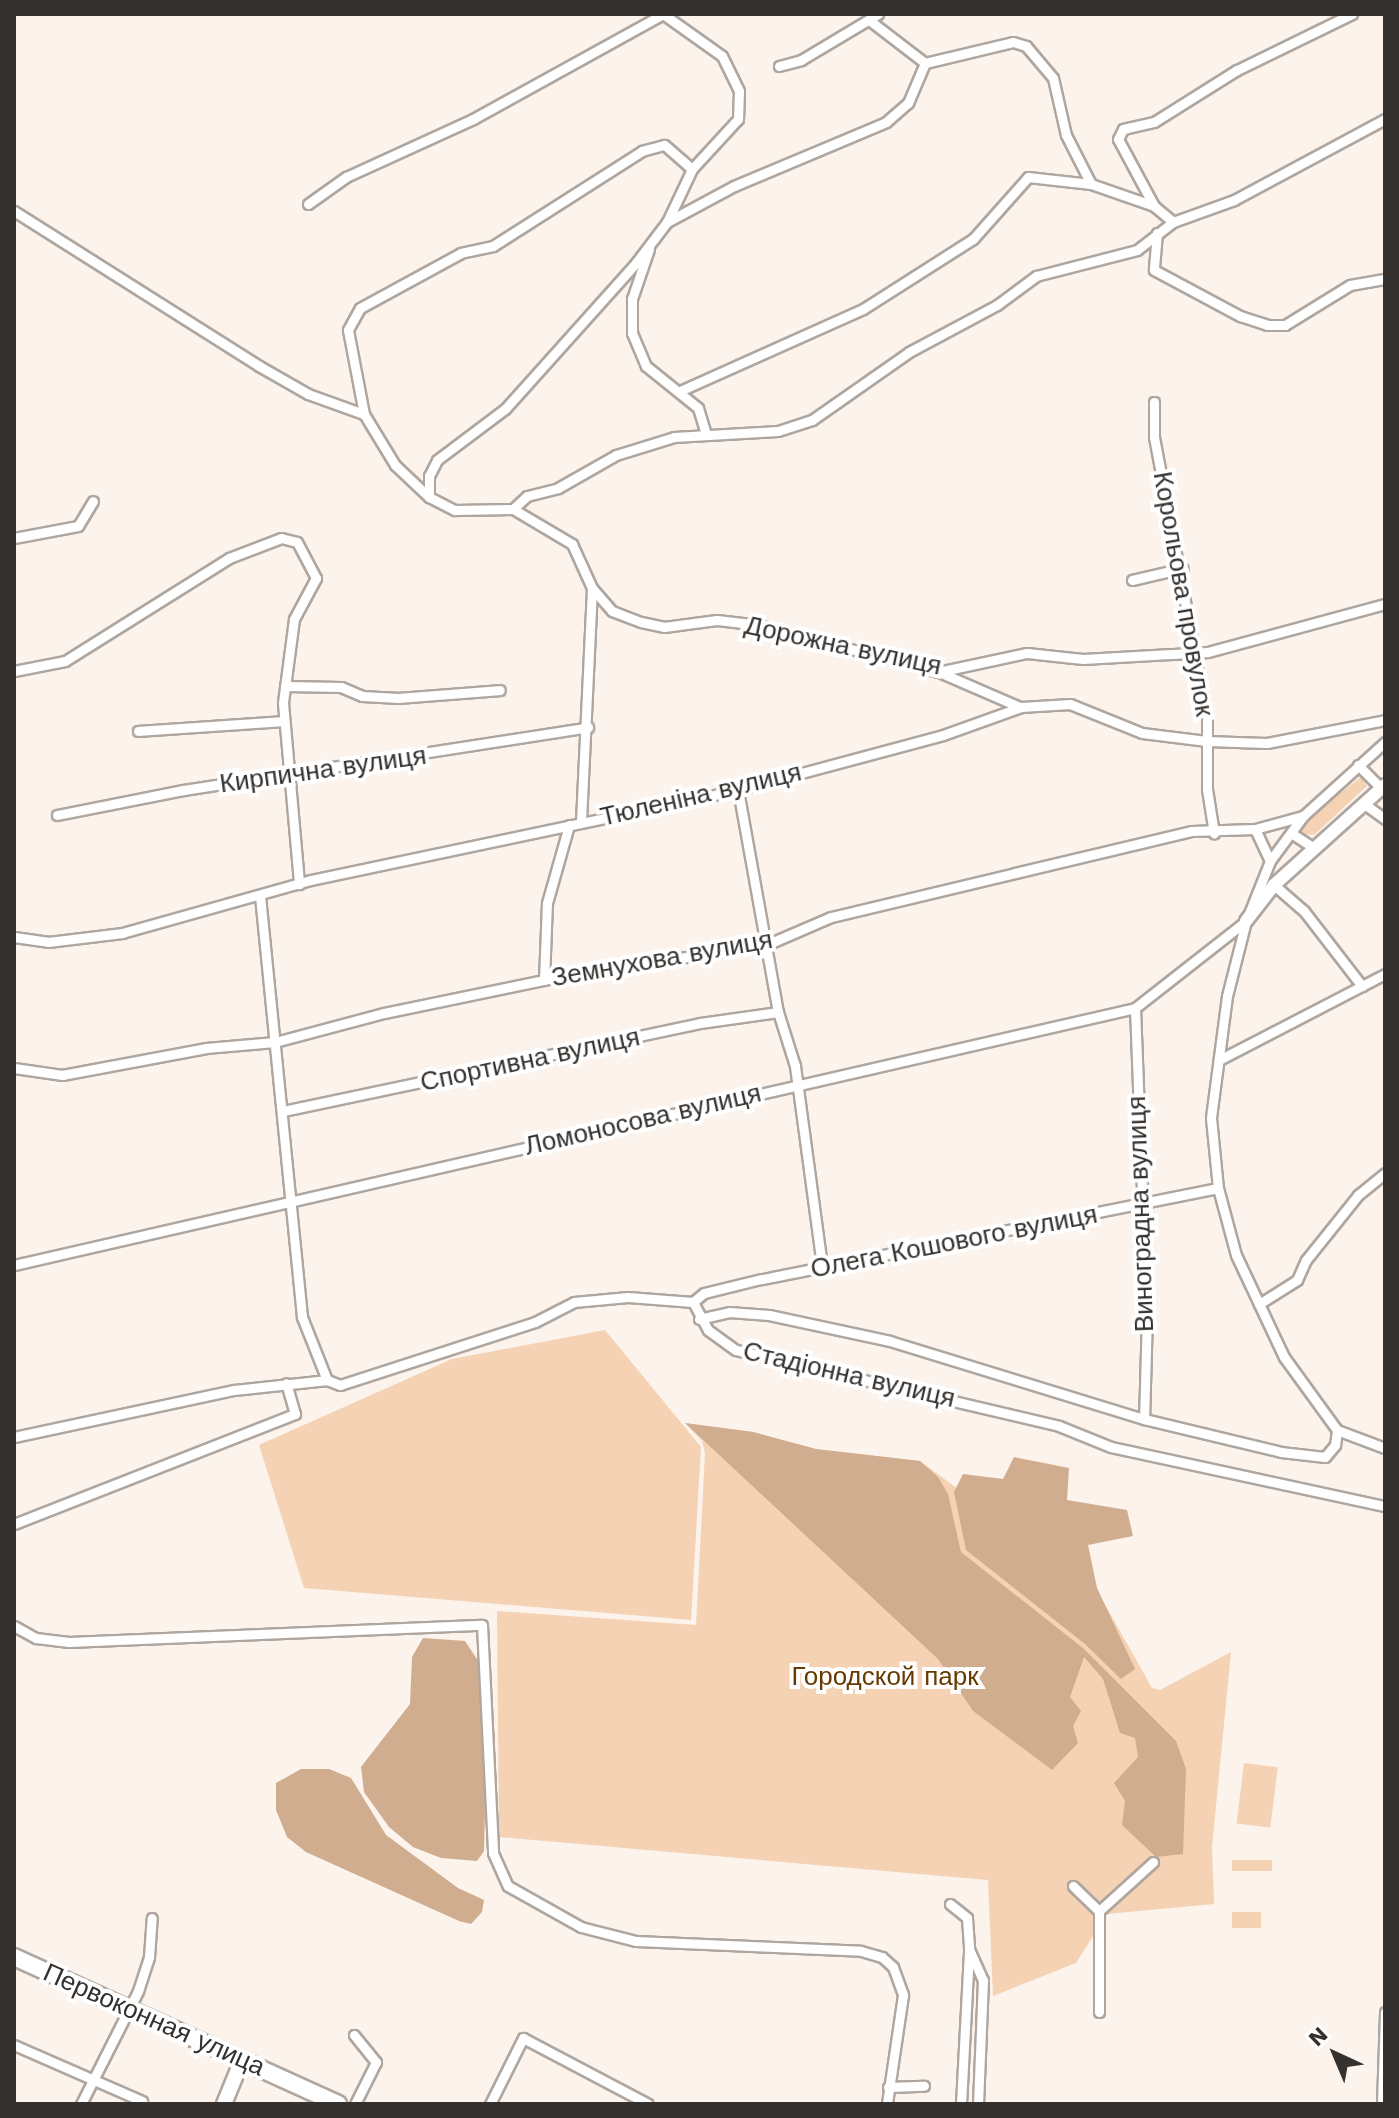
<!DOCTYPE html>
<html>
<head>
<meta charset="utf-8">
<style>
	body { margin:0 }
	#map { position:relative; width:1399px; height:2118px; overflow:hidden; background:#fbf3ec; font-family:"Work Sans",sans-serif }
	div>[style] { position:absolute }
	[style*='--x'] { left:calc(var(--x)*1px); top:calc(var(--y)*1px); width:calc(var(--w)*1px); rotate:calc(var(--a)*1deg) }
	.green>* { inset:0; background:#f4d2b3; transform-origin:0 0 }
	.forest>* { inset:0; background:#d0ad8e }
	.roads { filter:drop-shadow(2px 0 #aea69f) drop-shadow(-2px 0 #aea69f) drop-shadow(0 2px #aea69f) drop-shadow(0 -2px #aea69f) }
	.minor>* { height:9px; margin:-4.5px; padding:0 4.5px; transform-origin:4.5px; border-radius:4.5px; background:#fff }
	.tertiary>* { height:12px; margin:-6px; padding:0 6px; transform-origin:6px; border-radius:6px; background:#fff }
	.secondary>* { height:14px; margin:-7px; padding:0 7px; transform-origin:7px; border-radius:7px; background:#fff }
	.trunk>* { height:16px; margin:-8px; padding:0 8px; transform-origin:8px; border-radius:8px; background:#fff }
	span { translate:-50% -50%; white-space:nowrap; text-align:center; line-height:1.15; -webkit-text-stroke:8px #fff; paint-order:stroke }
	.street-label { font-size:26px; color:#34312e }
	.park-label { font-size:26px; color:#663a00 }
	.frame { position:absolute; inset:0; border:16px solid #34312e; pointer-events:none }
	.north { position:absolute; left:1295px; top:2014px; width:80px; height:80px; -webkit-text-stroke:6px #fff; paint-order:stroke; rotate:316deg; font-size:22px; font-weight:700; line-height:32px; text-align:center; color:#34312e }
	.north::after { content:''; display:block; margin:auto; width:28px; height:36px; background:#34312e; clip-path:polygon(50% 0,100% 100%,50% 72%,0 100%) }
</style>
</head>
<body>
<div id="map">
	<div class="green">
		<div style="clip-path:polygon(1361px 777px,1367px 786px,1314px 835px,1301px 834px,1303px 826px,1321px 808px)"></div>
		<div style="clip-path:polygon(605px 1330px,701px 1447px,691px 1620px,304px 1588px,259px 1445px,452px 1359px)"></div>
		<div style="clip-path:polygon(685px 1423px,753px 1432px,816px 1449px,920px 1461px,1098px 1592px,1152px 1688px,1160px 1690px,1231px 1652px,1212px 1847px,1214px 1904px,1107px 1914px,1076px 1963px,993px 1996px,988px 1880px,499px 1837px,497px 1611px,696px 1625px,705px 1453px,702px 1441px)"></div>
		<div style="left:1244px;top:1763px;width:34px;height:61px;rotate:7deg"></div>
		<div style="left:1272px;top:1860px;width:11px;height:40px;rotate:90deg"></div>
		<div style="left:1232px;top:1912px;width:29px;height:16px"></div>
	</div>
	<div class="forest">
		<div style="clip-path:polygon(685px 1423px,753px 1432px,816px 1449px,920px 1461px,938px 1477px,948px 1494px,961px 1552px,1084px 1649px,1176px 1741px,1186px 1769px,1183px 1854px,1156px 1857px,1122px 1825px,1125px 1801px,1114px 1783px,1138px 1757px,1135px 1738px,1120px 1733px,1103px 1679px,1084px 1657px,1070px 1697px,1081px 1711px,1073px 1726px,1078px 1743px,1052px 1770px,973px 1711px,938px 1659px)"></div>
		<div style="clip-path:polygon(1014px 1457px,1069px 1468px,1067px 1500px,1127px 1510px,1133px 1536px,1088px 1545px,1097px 1588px,1135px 1669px,1121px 1679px,1085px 1644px,966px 1550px,954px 1492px,963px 1474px,1003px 1479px)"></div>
		<div style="clip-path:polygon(423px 1638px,465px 1641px,479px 1662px,485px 1812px,484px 1851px,477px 1861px,441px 1858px,413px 1847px,389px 1827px,364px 1792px,361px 1767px,410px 1704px,412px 1657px)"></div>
		<div style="clip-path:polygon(301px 1769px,329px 1769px,351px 1778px,386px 1835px,458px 1888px,484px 1900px,482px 1912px,471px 1924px,459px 1921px,306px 1852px,287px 1837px,276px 1810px,276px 1783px)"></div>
	</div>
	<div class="roads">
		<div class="minor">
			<div style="--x:869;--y:20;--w:71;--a:37.5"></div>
			<div style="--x:925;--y:63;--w:90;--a:-13.4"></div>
			<div style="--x:1013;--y:42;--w:14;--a:17"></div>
			<div style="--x:1026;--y:46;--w:42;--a:49.8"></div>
			<div style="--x:1053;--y:78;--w:58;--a:77.2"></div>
			<div style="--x:1066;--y:135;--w:55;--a:63"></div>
			<div style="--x:1091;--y:184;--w:67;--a:19.2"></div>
			<div style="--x:1154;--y:206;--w:25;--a:40"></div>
			<div style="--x:779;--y:66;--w:23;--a:-15"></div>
			<div style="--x:801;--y:60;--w:90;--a:-30.9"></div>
			<div style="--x:308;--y:204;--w:47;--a:-35.4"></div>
			<div style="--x:346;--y:177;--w:140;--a:-24.5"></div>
			<div style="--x:473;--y:119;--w:217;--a:-28.9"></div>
			<div style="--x:663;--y:14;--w:72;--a:35.4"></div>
			<div style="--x:722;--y:56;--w:39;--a:64"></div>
			<div style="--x:739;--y:91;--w:28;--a:92"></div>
			<div style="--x:738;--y:119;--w:68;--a:132.6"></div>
			<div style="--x:692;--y:169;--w:37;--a:-139"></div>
			<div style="--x:664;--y:145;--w:23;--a:165"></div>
			<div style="--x:642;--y:151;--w:177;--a:147.5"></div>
			<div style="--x:493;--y:246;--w:33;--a:168"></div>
			<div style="--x:461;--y:253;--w:115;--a:151.4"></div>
			<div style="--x:360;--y:308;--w:25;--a:119"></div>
			<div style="--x:348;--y:330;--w:86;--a:79.2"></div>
			<div style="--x:1154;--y:206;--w:76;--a:-118.2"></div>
			<div style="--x:1118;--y:139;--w:11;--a:-63"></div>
			<div style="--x:1123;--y:129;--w:32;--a:-13"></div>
			<div style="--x:1154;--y:122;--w:98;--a:-32.1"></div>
			<div style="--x:1237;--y:70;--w:128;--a:-26"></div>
			<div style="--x:14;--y:211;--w:290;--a:32.3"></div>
			<div style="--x:259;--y:366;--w:56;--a:29.7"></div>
			<div style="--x:308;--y:394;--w:59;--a:19.7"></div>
			<div style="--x:364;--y:414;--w:60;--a:58.7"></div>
			<div style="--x:395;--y:465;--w:47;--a:43.3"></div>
			<div style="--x:429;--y:497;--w:29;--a:27"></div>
			<div style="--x:455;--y:510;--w:58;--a:-1"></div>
			<div style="--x:513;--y:509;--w:69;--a:30.7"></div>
			<div style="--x:572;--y:544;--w:48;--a:65.6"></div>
			<div style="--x:592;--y:588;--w:234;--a:92.7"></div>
			<div style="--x:667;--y:222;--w:76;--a:-28.2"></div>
			<div style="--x:734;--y:186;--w:165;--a:-22.8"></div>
			<div style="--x:886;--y:122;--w:29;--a:-41"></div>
			<div style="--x:908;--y:103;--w:43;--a:-67"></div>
			<div style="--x:1157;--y:233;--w:37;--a:95"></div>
			<div style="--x:1154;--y:270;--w:98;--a:28.1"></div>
			<div style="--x:1240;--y:316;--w:28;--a:18"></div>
			<div style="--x:1267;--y:325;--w:18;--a:0"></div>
			<div style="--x:1285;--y:325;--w:76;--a:-31.6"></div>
			<div style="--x:1350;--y:285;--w:36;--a:-10"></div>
			<div style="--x:649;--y:249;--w:53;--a:108.8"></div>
			<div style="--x:632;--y:299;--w:34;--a:90"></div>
			<div style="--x:632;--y:333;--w:36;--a:67"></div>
			<div style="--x:646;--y:366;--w:67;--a:38.9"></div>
			<div style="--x:698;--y:408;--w:24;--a:73"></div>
			<div style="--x:682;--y:390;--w:198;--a:-24.1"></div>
			<div style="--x:863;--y:309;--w:130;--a:-32.5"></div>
			<div style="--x:973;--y:239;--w:83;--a:-48.4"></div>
			<div style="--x:1028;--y:177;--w:63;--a:6.3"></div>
			<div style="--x:1154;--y:402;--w:35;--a:90"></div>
			<div style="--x:1154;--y:437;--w:286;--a:79.3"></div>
			<div style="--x:1207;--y:718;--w:71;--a:90"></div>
			<div style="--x:1207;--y:789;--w:45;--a:81"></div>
			<div style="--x:429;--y:497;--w:21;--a:-90"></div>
			<div style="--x:429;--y:476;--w:18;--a:-63"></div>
			<div style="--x:437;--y:460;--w:85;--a:-36.9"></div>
			<div style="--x:505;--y:409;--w:195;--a:-48.1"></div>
			<div style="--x:635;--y:264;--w:53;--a:-52.7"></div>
			<div style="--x:667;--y:222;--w:59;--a:-64.7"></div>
			<div style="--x:513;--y:509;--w:19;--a:-43"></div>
			<div style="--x:527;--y:496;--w:32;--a:-14"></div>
			<div style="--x:558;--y:488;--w:67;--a:-29.6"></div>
			<div style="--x:616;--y:455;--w:61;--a:-17.2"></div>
			<div style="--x:674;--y:437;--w:104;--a:-3.3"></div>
			<div style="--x:778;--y:431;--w:36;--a:-18"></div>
			<div style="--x:812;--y:420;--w:118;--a:-35"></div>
			<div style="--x:909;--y:352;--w:100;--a:-28.1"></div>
			<div style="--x:997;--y:305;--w:49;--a:-36.6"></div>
			<div style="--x:1036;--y:276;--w:104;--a:-14.4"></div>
			<div style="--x:1137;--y:250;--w:46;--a:-37.9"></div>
			<div style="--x:1173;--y:222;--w:65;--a:-19.8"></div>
			<div style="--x:1234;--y:200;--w:171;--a:-28.2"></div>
			<div style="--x:14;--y:538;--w:65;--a:-10.6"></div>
			<div style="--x:78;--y:526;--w:29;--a:-59"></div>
			<div style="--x:1132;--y:580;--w:52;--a:-13.2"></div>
			<div style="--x:592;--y:588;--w:30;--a:49"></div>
			<div style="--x:612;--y:611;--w:31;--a:21"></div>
			<div style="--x:641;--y:622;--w:24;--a:12"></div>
			<div style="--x:664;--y:627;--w:53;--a:-7.5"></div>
			<div style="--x:717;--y:620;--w:43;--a:6.6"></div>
			<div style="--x:760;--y:625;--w:184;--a:14.8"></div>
			<div style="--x:938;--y:672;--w:91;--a:-12.1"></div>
			<div style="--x:1027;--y:653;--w:56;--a:6.1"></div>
			<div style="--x:1083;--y:659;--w:125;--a:-3.2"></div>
			<div style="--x:1208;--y:652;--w:183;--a:-15.2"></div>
			<div style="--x:14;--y:671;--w:52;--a:-11.1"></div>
			<div style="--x:65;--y:661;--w:194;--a:-32.1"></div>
			<div style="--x:229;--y:558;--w:56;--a:-21"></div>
			<div style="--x:281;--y:538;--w:16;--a:14"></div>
			<div style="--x:297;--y:542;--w:41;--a:62.2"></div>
			<div style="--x:316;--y:578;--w:47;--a:118.2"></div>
			<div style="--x:294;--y:619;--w:85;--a:97.5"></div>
			<div style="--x:283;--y:703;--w:182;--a:84.9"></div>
			<div style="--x:941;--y:673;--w:86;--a:23.3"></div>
			<div style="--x:285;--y:686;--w:56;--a:1"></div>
			<div style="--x:341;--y:687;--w:23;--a:23"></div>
			<div style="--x:362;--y:696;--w:37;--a:3"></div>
			<div style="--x:399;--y:698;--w:101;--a:-4.5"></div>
			<div style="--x:138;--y:731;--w:146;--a:-3.9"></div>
			<div style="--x:1385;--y:742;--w:110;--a:137.9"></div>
			<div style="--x:1303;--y:816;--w:56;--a:126.3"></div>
			<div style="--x:1270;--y:861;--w:65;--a:111.8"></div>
			<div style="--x:1246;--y:921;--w:77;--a:104.2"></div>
			<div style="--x:1227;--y:996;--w:123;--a:97.5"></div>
			<div style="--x:1211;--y:1118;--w:70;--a:84.3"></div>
			<div style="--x:1218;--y:1188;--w:69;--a:75"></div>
			<div style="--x:1236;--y:1255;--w:113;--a:64.8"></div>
			<div style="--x:1284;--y:1357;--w:90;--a:54"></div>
			<div style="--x:1337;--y:1430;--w:51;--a:20.6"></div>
			<div style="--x:1358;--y:765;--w:33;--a:45"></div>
			<div style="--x:738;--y:790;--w:226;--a:79.8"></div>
			<div style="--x:778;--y:1012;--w:57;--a:72.5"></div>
			<div style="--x:795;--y:1066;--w:203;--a:82.3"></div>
			<div style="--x:1363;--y:803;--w:27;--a:36"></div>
			<div style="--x:57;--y:815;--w:128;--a:-11.2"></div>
			<div style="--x:183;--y:790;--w:410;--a:-8.8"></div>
			<div style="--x:1255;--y:829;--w:35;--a:65"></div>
			<div style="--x:1291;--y:833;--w:27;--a:33"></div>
			<div style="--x:1274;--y:885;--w:40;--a:41"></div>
			<div style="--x:1304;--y:911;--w:95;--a:52.3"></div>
			<div style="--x:260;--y:896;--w:423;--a:84.3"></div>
			<div style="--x:302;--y:1317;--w:68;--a:68.4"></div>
			<div style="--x:14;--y:937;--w:34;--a:8"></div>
			<div style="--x:48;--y:942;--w:75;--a:-6.9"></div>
			<div style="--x:122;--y:933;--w:196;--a:-15.7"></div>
			<div style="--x:311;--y:880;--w:436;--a:-11.9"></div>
			<div style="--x:738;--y:790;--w:212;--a:-15"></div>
			<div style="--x:943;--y:735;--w:83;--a:-19.7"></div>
			<div style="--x:1021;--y:707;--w:49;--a:-3.5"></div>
			<div style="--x:1070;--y:704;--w:78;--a:21.9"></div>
			<div style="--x:1142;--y:733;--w:65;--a:7"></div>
			<div style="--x:1207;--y:741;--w:60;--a:1.9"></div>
			<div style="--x:1267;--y:743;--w:120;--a:-11"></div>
			<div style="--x:544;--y:980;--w:77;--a:-87.8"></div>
			<div style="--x:547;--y:903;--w:81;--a:-74.2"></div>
			<div style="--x:1135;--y:1008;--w:306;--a:87.8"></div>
			<div style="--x:1147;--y:1314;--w:105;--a:91.6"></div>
			<div style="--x:1219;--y:1060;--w:187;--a:-27.4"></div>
			<div style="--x:14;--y:1068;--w:49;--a:8.3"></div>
			<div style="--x:62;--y:1075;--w:147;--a:-10.6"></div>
			<div style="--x:206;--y:1048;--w:69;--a:-5"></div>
			<div style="--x:275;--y:1042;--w:113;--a:-14.9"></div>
			<div style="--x:384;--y:1013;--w:187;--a:-11.7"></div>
			<div style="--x:567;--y:975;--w:201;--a:-8.6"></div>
			<div style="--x:766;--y:945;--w:71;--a:-23.3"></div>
			<div style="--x:831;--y:917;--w:189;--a:-13.4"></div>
			<div style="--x:1015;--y:873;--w:181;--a:-13.4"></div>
			<div style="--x:1191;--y:831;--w:64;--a:-1.8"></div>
			<div style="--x:1255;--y:829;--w:50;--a:-15.2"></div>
			<div style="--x:283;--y:1111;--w:426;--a:-11.9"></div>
			<div style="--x:700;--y:1023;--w:79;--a:-8"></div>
			<div style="--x:1218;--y:1188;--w:466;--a:168.7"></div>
			<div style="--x:761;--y:1279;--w:59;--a:166.2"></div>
			<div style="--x:704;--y:1293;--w:14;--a:141"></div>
			<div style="--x:693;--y:1302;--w:32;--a:62"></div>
			<div style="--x:708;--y:1330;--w:34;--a:36"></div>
			<div style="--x:736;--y:1350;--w:332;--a:13.2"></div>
			<div style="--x:1059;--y:1426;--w:56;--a:22"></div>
			<div style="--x:1111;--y:1447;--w:280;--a:12.2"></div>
			<div style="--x:14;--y:1265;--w:1150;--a:-12.91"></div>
			<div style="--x:1135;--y:1008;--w:141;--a:-38.1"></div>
			<div style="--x:1259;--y:1304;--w:45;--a:-32.3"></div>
			<div style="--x:1297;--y:1280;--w:22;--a:-66"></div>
			<div style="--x:1306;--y:1260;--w:83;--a:-51.3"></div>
			<div style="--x:1358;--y:1195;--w:35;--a:-39"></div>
			<div style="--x:699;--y:1319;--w:31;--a:-13"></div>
			<div style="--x:729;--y:1312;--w:40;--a:4.3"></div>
			<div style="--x:769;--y:1315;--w:124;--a:12.1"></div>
			<div style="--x:890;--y:1341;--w:266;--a:17.1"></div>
			<div style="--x:1144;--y:1419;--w:141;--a:13.5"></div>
			<div style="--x:1281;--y:1452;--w:44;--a:6.5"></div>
			<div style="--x:1325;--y:1457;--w:16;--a:-50"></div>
			<div style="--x:1335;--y:1445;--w:15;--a:-82"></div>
			<div style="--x:14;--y:1437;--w:225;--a:-12.1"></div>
			<div style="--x:234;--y:1390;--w:94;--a:-6.1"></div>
			<div style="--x:327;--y:1380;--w:14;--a:21"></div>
			<div style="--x:340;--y:1385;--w:205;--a:-17.9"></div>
			<div style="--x:535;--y:1322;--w:44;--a:-27.1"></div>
			<div style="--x:574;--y:1302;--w:54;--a:-5.3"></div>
			<div style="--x:628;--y:1297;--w:65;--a:4.4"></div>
			<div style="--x:14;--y:1524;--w:302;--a:-21.4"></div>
			<div style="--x:295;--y:1414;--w:32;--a:-106"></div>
			<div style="--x:14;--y:1626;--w:25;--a:29"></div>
			<div style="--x:36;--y:1638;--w:33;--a:7"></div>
			<div style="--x:69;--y:1642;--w:413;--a:-2.4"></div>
			<div style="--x:482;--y:1625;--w:228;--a:87.2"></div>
			<div style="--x:493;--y:1853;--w:36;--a:66"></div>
			<div style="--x:508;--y:1886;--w:84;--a:29.3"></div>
			<div style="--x:581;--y:1927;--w:57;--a:14.3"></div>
			<div style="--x:636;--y:1941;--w:225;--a:2.5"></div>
			<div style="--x:861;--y:1951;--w:22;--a:16"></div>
			<div style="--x:882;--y:1957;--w:15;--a:42"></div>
			<div style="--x:893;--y:1967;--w:30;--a:70"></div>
			<div style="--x:903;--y:1995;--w:110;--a:98.4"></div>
			<div style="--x:1073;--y:1886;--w:36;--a:44"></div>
			<div style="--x:1099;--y:1911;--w:73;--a:-42.2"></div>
			<div style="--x:950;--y:1904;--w:22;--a:39"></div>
			<div style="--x:967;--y:1918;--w:31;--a:86"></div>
			<div style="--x:969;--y:1949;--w:34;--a:66"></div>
			<div style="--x:983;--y:1980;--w:124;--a:92.3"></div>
			<div style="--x:1099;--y:1911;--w:101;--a:90"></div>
			<div style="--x:354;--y:2035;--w:35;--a:51"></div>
			<div style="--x:376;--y:2062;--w:47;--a:116.6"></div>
			<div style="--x:14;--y:2045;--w:140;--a:23.6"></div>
			<div style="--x:888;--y:2087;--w:36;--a:-2"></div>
			<div style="--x:81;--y:2104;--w:127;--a:-63.2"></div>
			<div style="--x:138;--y:1991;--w:36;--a:-72"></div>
			<div style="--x:149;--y:1957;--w:39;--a:-86"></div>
			<div style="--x:490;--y:2104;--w:74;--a:-63.4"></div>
			<div style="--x:523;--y:2038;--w:141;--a:27.8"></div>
			<div style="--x:961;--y:2104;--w:152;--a:-87"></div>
			<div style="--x:1382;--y:2104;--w:92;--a:-88.1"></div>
		</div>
		<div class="tertiary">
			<div style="--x:1246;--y:921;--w:46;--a:-52.1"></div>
			<div style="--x:1274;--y:885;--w:149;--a:-42"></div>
		</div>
		<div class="secondary">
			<div style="--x:224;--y:2104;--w:48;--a:-67.8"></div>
		</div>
		<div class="trunk">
			<div style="--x:14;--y:1957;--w:356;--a:24.4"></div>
		</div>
	</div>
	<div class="street-label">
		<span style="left:1183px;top:594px;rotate:80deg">Корольова провулок</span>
		<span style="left:843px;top:646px;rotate:12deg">Дорожна вулиця</span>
		<span style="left:323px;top:770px;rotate:-8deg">Кирпична вулиця</span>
		<span style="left:701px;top:795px;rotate:-13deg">Тюленіна вулиця</span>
		<span style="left:662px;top:959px;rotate:-10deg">Земнухова вулиця</span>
		<span style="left:530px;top:1060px;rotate:-12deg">Спортивна вулиця</span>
		<span style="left:643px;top:1120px;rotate:-13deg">Ломоносова вулиця</span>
		<span style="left:1141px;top:1214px;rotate:-92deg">Виноградна вулиця</span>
		<span style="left:954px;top:1242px;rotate:-11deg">Олега Кошового вулиця</span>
		<span style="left:849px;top:1375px;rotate:13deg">Стадіонна вулиця</span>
		<span style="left:154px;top:2020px;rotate:24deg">Первоконная улица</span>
	</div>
	<div class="park-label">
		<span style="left:885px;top:1677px">Городской парк</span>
	</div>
	<div class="frame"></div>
	<div class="north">N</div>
</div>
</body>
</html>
